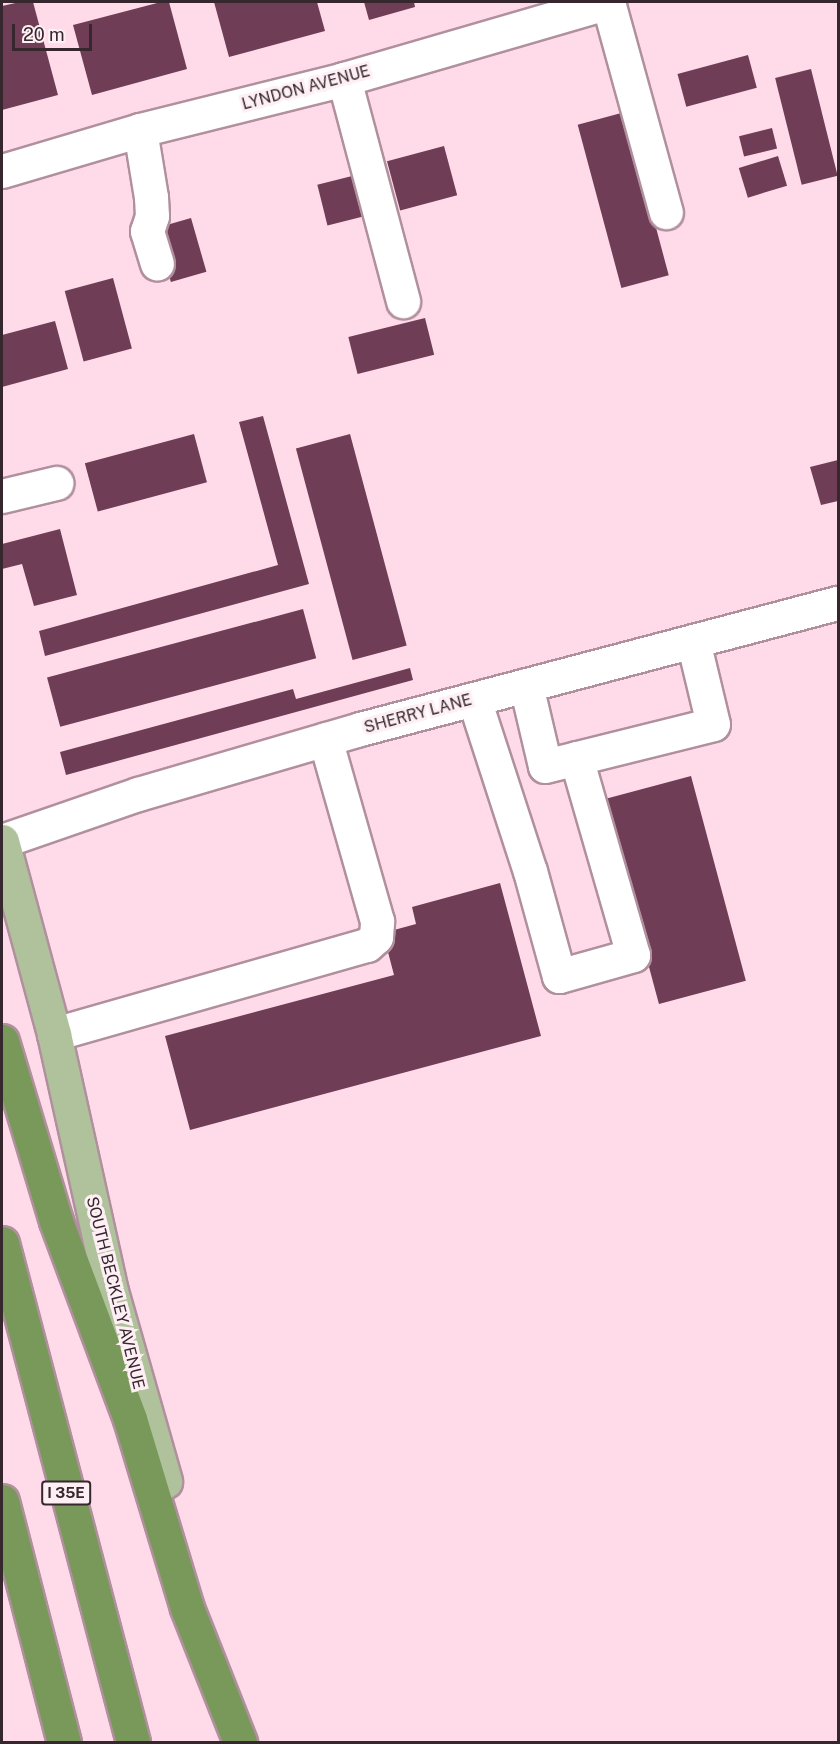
<!DOCTYPE html>
<html>
<head>
<meta charset="utf-8">
<style>
	body { margin:0 }
	#map { position:relative; width:840px; height:1744px; overflow:hidden; background:#ffdbea; font-family:"Public Sans",sans-serif }
	div>[style] { position:absolute }
	[style*='--x'] { left:calc(var(--x)*1px); top:calc(var(--y)*1px); width:calc(var(--w)*1px); rotate:calc(var(--a)*1deg) }
	.building>* { inset:0; background:#6f3e56; transform-origin:0 0 }
	.roads { filter:drop-shadow(2px 0 #b1909e) drop-shadow(-2px 0 #b1909e) drop-shadow(0 2px #b1909e) drop-shadow(0 -2px #b1909e) }
	.minor>* { height:33px; margin:-16.5px; padding:0 16.5px; transform-origin:16.5px; border-radius:16.5px; background:#fff }
	.major>* { height:33px; margin:-16.5px; padding:0 16.5px; transform-origin:16.5px; border-radius:16.5px; background:#afc29c }
	.highway>* { height:33px; margin:-16.5px; padding:0 16.5px; transform-origin:16.5px; border-radius:16.5px; background:#79995a }
	span { translate:-50% -50%; white-space:nowrap; text-align:center; line-height:1.15; -webkit-text-stroke:6px #feeff5; paint-order:stroke }
	.shield-label span { padding:2px 4px; background:#feeff5; border:2px solid; border-radius:4px; -webkit-text-stroke-width:0 }
	.shield-label { font-size:15px; color:#35272d; font-weight:700 }
	.street-label { font-size:16px; color:#35272d }
	.frame { position:absolute; inset:0; border:3px solid #35272d; pointer-events:none }
	.scale { position:absolute; left:12px; top:24px; width:80px; height:27px; box-sizing:border-box; border:3px solid #35272d; border-top:0; padding-left:8px; font-size:18px; line-height:21px; white-space:nowrap; color:#35272d; -webkit-text-stroke:4px #feeff5; paint-order:stroke }
</style>
</head>
<body>
<div id="map">
	<div class="building">
		<div style="clip-path:polygon(20px 2px,33px 2px,58px 95px,2px 110px,2px 6px)"></div>
		<div style="clip-path:polygon(161px 2px,169px 2px,187px 69px,92px 95px,73px 25px)"></div>
		<div style="clip-path:polygon(214px 2px,317px 2px,325px 31px,229px 57px)"></div>
		<div style="clip-path:polygon(364px 2px,414px 2px,415px 7px,369px 20px)"></div>
		<div style="left:748px;top:55px;width:34px;height:73px;rotate:75deg"></div>
		<div style="left:811px;top:69px;width:110px;height:37px;rotate:76deg"></div>
		<div style="left:625px;top:112px;width:169px;height:49px;rotate:75deg"></div>
		<div style="left:772px;top:128px;width:21px;height:34px;rotate:76deg"></div>
		<div style="left:444px;top:146px;width:51px;height:59px;rotate:75deg"></div>
		<div style="left:778px;top:156px;width:31px;height:41px;rotate:73deg"></div>
		<div style="left:360px;top:174px;width:42px;height:44px;rotate:76deg"></div>
		<div style="left:191px;top:218px;width:56px;height:37px;rotate:74deg"></div>
		<div style="left:113px;top:278px;width:73px;height:50px;rotate:75deg"></div>
		<div style="left:425px;top:318px;width:38px;height:79px;rotate:76deg"></div>
		<div style="clip-path:polygon(55px 321px,68px 369px,2px 387px,2px 335px)"></div>
		<div style="clip-path:polygon(263px 416px,309px 584px,45px 656px,39px 631px,278px 565px,239px 422px)"></div>
		<div style="left:194px;top:434px;width:50px;height:113px;rotate:75deg"></div>
		<div style="left:350px;top:434px;width:219px;height:56px;rotate:75deg"></div>
		<div style="clip-path:polygon(838px 460px,838px 501px,821px 505px,810px 467px)"></div>
		<div style="clip-path:polygon(60px 529px,77px 595px,34px 606px,22px 564px,2px 569px,2px 544px)"></div>
		<div style="left:303px;top:609px;width:51px;height:265px;rotate:75deg"></div>
		<div style="clip-path:polygon(410px 668px,413px 680px,66px 775px,60px 752px,293px 689px,296px 699px)"></div>
		<div style="left:691px;top:776px;width:212px;height:90px;rotate:75deg"></div>
		<div style="clip-path:polygon(500px 883px,541px 1036px,190px 1130px,165px 1036px,394px 975px,383px 933px,416px 924px,412px 907px)"></div>
	</div>
	<div class="roads">
		<div class="minor">
			<div style="--x:608;--y:2;--w:218;--a:74.6"></div>
			<div style="--x:344;--y:79;--w:230;--a:75.1"></div>
			<div style="--x:140;--y:130;--w:68;--a:80.7"></div>
			<div style="--x:151;--y:197;--w:19;--a:87"></div>
			<div style="--x:152;--y:216;--w:16;--a:108"></div>
			<div style="--x:147;--y:231;--w:34;--a:73"></div>
			<div style="--x:2;--y:171;--w:144;--a:-16.5"></div>
			<div style="--x:140;--y:130;--w:210;--a:-14"></div>
			<div style="--x:344;--y:79;--w:276;--a:-16.2"></div>
			<div style="--x:2;--y:496;--w:56;--a:-13.5"></div>
			<div style="--x:526;--y:685;--w:83;--a:76.8"></div>
			<div style="--x:545;--y:766;--w:173;--a:-14"></div>
			<div style="--x:713;--y:724;--w:85;--a:-103.5"></div>
			<div style="--x:474;--y:699;--w:181;--a:72"></div>
			<div style="--x:530;--y:871;--w:109;--a:74.6"></div>
			<div style="--x:559;--y:976;--w:77;--a:-15.8"></div>
			<div style="--x:633;--y:955;--w:205;--a:-106.1"></div>
			<div style="--x:2;--y:841;--w:144;--a:-19.1"></div>
			<div style="--x:138;--y:794;--w:231;--a:-16.3"></div>
			<div style="--x:360;--y:729;--w:494;--a:-14.8"></div>
			<div style="--x:54;--y:1034;--w:325;--a:-15.9"></div>
			<div style="--x:367;--y:945;--w:12;--a:-42"></div>
			<div style="--x:376;--y:937;--w:16;--a:-86"></div>
			<div style="--x:377;--y:921;--w:189;--a:-105.9"></div>
		</div>
		<div class="major">
			<div style="--x:2;--y:841;--w:200;--a:74.9"></div>
			<div style="--x:54;--y:1034;--w:263;--a:77.5"></div>
			<div style="--x:111;--y:1291;--w:198;--a:74.1"></div>
		</div>
		<div class="highway">
			<div style="--x:2;--y:1041;--w:188;--a:73.3"></div>
			<div style="--x:56;--y:1221;--w:211;--a:69.5"></div>
			<div style="--x:130;--y:1419;--w:197;--a:73.2"></div>
			<div style="--x:187;--y:1608;--w:144;--a:68.4"></div>
			<div style="--x:2;--y:1243;--w:516;--a:75.29"></div>
			<div style="--x:2;--y:1501;--w:249;--a:75.6"></div>
		</div>
	</div>
	<div class="shield-label">
		<span style="left:66px;top:1493px">I 35E</span>
	</div>
	<div class="street-label">
		<span style="left:306px;top:88px;rotate:-15deg">LYNDON AVENUE</span>
		<span style="left:418px;top:714px;rotate:-15deg">SHERRY LANE</span>
		<span style="left:115px;top:1293px;rotate:76deg">SOUTH BECKLEY AVENUE</span>
	</div>
	<div class="frame"></div>
	<div class="scale">20 m</div>
</div>
</body>
</html>
